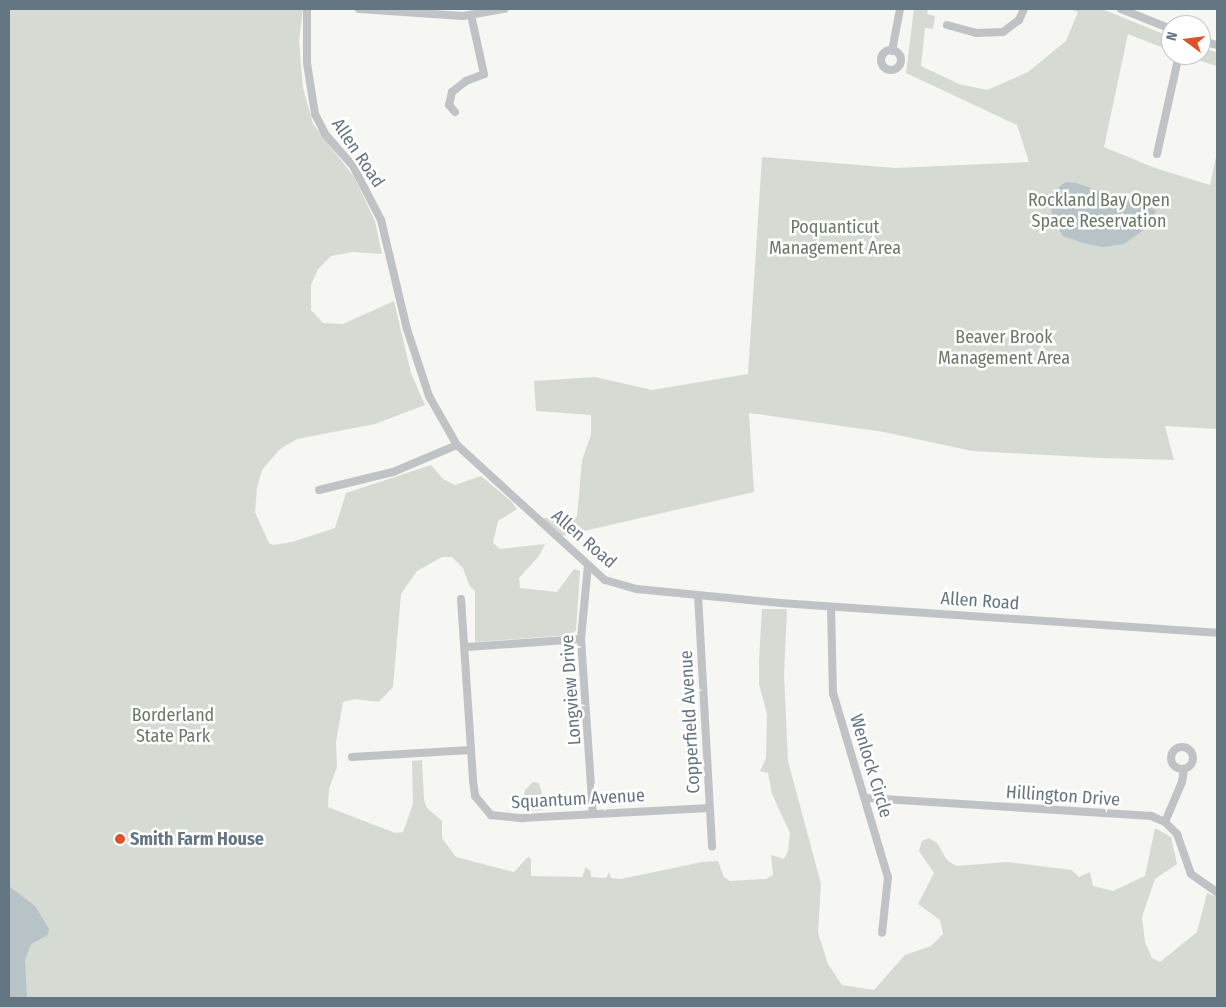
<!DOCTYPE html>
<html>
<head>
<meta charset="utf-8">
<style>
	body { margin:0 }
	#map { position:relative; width:1226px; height:1007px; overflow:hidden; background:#f6f6f2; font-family:"Fira Sans Condensed",sans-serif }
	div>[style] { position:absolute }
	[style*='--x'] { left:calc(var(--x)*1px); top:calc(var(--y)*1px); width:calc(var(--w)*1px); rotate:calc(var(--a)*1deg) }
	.green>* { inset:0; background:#d5dbd2 }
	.water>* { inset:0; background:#b7c3c7 }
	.minor>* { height:8px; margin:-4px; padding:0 4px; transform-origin:4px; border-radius:4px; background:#bfc3c6 }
	.minor>.ring { margin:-4px; padding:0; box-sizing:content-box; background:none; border:8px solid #bfc3c6; border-radius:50% }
	.dots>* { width:14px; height:14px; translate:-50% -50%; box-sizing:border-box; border:2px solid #fff; border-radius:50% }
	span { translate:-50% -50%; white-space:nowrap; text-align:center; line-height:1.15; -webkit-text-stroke:5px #fff; paint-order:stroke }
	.street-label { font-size:18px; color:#657683 }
	.park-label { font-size:18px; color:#697a64 }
	.poi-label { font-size:18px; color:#657683; font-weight:700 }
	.left { translate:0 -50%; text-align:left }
	.frame { position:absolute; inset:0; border:10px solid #657683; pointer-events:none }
	.north { position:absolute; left:1161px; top:15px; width:50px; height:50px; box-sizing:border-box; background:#fff; border:1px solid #c1c8cd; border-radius:50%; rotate:285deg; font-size:14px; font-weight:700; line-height:20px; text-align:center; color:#657683 }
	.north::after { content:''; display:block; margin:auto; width:18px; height:22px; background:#de522a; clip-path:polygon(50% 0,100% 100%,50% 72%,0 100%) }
</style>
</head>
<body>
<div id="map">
	<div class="green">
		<div style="clip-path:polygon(9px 9px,303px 9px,299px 41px,303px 88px,313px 124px,354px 177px,375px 221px,382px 254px,353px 252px,331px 256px,318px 269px,311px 285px,311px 310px,323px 323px,343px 324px,394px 301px,411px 373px,425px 405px,375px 424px,297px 439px,280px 449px,262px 470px,257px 488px,255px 512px,269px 543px,273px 545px,292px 542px,335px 528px,346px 493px,431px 465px,443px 479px,455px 485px,481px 476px,512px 502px,517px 509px,498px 521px,493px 543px,500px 549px,545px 544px,539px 556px,519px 578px,520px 588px,557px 592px,574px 569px,580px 571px,576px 630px,571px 635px,475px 642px,475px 591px,469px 585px,463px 568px,452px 557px,442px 557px,417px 571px,401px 594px,393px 687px,379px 702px,355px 699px,343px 702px,336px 742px,337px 767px,329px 789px,328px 807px,395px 833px,403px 832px,413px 804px,412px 761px,422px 760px,424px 800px,427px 808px,442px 821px,442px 838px,456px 857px,514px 872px,528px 857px,531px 859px,531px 876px,582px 877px,586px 867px,591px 872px,591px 877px,606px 878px,609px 872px,611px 878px,621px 879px,702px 862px,718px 861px,724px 877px,730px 881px,766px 879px,773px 875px,771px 855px,784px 859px,788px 851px,790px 833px,772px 794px,768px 773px,760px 771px,766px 758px,767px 714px,759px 684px,759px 661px,762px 609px,787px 609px,784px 675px,788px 761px,821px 884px,818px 933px,828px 964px,842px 985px,874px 990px,905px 955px,931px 946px,943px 934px,940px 920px,918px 904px,934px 873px,919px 851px,922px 841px,929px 838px,937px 843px,947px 860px,956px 866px,1007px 862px,1072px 870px,1079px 877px,1090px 872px,1093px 886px,1113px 891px,1145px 876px,1155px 828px,1171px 837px,1177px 864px,1155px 879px,1142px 917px,1145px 942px,1152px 958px,1160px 962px,1197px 932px,1207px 893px,1217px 897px,1217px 998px,9px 998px)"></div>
		<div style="clip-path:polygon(914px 9px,928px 9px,927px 14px,935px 16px,933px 29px,925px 28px,921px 66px,959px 84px,987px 90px,1028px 72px,1066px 41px,1078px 12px,1071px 9px,1102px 9px,1171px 37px,1171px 51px,1128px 34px,1104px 147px,1155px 168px,1210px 185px,1217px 152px,1217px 429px,1165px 426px,1174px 460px,1102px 458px,972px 451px,884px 432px,749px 413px,754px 492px,562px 536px,543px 518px,577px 517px,582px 460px,591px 435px,591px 415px,536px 411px,534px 381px,595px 377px,652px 390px,748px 374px,762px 157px,895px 168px,1029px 162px,1017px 125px,906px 73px)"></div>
		<div style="clip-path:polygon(1201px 48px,1217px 52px,1217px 66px,1184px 56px,1201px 55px)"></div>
		<div style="clip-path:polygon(533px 782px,539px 783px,541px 790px,545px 806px,542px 810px,526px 811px,522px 806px,525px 790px)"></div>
	</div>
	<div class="water">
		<div style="clip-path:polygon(1066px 182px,1076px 183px,1156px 210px,1149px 226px,1124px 244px,1103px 247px,1083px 243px,1063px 236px,1052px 218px,1051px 201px,1060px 186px)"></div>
		<div style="clip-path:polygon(9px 886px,35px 906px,49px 929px,48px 935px,31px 944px,25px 960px,27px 998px,9px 998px)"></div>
	</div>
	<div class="minor">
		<div style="--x:307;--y:9;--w:54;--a:90"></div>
		<div style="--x:307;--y:63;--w:52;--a:81.1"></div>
		<div style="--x:315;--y:114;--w:22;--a:63"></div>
		<div style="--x:325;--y:134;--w:43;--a:48.8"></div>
		<div style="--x:353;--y:166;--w:61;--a:62.6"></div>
		<div style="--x:381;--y:220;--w:112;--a:76.6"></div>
		<div style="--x:407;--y:329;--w:71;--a:71.8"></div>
		<div style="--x:429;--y:396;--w:56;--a:60.3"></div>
		<div style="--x:457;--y:445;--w:200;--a:42.4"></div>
		<div style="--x:605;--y:580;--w:33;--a:16"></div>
		<div style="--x:637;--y:589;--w:144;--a:5.6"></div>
		<div style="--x:780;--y:603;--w:438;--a:3.9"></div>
		<div style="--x:359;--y:9;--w:104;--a:3.9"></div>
		<div style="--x:463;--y:16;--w:42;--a:-9.7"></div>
		<div style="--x:1121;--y:9;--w:54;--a:21.8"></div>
		<div style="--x:947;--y:25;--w:30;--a:15"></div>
		<div style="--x:976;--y:33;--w:27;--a:-2"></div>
		<div style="--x:1003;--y:32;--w:20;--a:-37"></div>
		<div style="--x:1019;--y:20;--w:12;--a:-66"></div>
		<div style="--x:1201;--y:41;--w:16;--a:14"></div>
		<div class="ring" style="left:881px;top:50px;width:12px;height:12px"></div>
		<div style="--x:892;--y:51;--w:43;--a:-79.2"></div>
		<div style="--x:455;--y:112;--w:9;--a:-131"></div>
		<div style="--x:449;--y:105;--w:13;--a:-77"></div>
		<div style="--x:452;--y:92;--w:18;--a:-38"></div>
		<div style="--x:466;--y:81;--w:19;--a:-21"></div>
		<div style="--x:484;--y:74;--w:60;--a:-102.4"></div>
		<div style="--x:1157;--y:154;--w:101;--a:-77.5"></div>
		<div style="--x:319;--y:490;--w:76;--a:-13.7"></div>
		<div style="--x:393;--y:472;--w:69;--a:-22.9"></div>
		<div style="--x:588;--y:565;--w:74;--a:95.4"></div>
		<div style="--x:581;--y:639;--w:174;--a:86.1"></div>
		<div style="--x:698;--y:595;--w:252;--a:86.8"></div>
		<div style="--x:461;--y:599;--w:182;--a:86.2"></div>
		<div style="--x:473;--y:781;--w:15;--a:82"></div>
		<div style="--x:475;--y:796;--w:25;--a:50"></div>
		<div style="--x:491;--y:815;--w:31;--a:6"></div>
		<div style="--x:522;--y:818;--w:187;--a:-3.1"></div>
		<div style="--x:831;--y:607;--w:86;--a:88.7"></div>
		<div style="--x:833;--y:693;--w:192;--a:73.4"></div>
		<div style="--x:888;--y:877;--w:56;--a:96.1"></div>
		<div style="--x:467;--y:647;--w:114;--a:-4"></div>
		<div class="ring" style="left:1171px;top:747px;width:14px;height:14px"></div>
		<div style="--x:352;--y:757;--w:119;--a:-3.4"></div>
		<div style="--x:867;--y:798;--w:285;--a:3.6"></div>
		<div style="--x:1151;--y:816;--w:15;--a:23"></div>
		<div style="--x:1165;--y:822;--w:17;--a:45"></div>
		<div style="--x:1177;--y:834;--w:42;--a:70.7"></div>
		<div style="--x:1191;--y:874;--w:32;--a:35"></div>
		<div style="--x:1165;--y:822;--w:43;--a:-67"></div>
		<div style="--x:1182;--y:782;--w:13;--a:-81"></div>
	</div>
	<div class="dots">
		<div style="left:120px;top:839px;background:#de522a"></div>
	</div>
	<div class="street-label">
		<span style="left:358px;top:153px;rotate:56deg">Allen Road</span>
		<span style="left:584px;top:539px;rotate:41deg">Allen Road</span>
		<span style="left:980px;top:601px;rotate:4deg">Allen Road</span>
		<span style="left:571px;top:690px;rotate:-94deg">Longview Drive</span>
		<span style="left:690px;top:722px;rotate:-93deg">Copperfield Avenue</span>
		<span style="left:871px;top:766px;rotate:73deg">Wenlock Circle</span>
		<span style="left:1063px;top:796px;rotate:4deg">Hillington Drive</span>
		<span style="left:578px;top:799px;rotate:-3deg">Squantum Avenue</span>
	</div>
	<div class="park-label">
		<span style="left:1099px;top:211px">Rockland Bay Open<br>Space Reservation</span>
		<span style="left:835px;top:238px">Poquanticut<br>Management Area</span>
		<span style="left:1004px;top:348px">Beaver Brook<br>Management Area</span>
		<span style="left:173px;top:726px">Borderland<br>State Park</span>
	</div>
	<div class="poi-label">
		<span class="left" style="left:130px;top:839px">Smith Farm House</span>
	</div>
	<div class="frame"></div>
	<div class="north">N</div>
</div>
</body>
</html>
